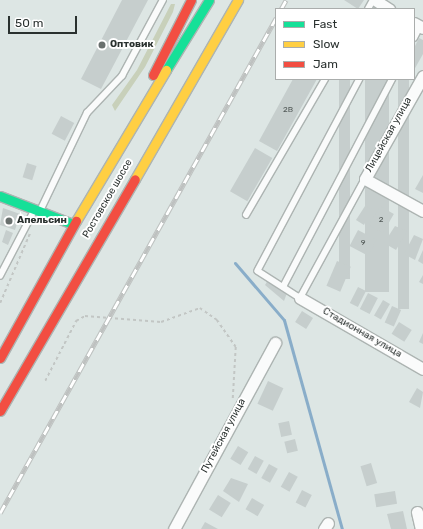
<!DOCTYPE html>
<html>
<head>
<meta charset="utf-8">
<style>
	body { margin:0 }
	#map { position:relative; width:423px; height:529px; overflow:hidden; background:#dde6e4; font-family:Rubik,sans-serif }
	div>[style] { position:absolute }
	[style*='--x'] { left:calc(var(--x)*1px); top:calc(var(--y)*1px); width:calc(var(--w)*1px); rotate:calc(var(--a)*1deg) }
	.green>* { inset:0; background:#c8d0ba }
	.stream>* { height:3px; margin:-1.5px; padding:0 1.5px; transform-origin:1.5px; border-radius:1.5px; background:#89adc9 }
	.building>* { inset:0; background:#c6cecd; transform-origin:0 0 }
	.path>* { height:1.5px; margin-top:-0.75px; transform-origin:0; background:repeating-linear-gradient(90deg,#c2c6c4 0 3px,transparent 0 6px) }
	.roads { filter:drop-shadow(1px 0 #adb4b2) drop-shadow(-1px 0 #adb4b2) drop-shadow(0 1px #adb4b2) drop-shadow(0 -1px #adb4b2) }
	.lane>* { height:5.5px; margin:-2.75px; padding:0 2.75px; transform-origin:2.75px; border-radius:2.75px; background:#fafbfb }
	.street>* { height:11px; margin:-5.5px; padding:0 5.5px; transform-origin:5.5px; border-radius:5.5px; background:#fafbfb }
	.fast>* { height:9px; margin:-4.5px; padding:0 4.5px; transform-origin:4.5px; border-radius:4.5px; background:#16e098 }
	.slow>* { height:9px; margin:-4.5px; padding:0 4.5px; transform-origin:4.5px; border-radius:4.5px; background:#ffcf43 }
	.jam>* { height:9px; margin:-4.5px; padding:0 4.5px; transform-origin:4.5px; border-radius:4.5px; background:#f24e42 }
	.rail>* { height:4.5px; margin-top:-2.25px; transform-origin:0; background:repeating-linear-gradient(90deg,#fff 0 9px,#bec1c0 0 18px); box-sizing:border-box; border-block:1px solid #bec1c0 }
	.dots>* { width:11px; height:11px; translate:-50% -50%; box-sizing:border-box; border:2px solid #fff; border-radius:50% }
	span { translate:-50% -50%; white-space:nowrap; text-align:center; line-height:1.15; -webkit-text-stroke:4px #fff; paint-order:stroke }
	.number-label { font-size:8px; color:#525957 }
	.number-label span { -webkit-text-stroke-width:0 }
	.poi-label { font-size:10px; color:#2a312f; font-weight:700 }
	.left { translate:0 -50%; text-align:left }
	.street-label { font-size:10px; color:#2a312f }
	.legend { position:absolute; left:275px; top:8px; width:140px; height:72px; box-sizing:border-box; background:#fff; border:1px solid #aaadac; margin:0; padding:5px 7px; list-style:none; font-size:12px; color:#2a312f }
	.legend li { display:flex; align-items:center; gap:8px; height:20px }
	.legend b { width:20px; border:1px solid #aaadac }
	.scale { position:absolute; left:8px; top:16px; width:69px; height:18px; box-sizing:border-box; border:2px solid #2a312f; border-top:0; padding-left:5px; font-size:12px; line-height:14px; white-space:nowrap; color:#2a312f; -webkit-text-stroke:3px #fff; paint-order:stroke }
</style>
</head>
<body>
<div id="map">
	<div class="green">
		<div style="clip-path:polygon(171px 4px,175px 4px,173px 12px,145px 67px,115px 111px,112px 105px,137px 70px)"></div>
	</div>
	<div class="stream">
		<div style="--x:235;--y:263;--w:75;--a:49.3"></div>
		<div style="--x:284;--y:320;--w:217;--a:74.5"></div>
	</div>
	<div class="building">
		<div style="clip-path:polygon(122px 0,148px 0,101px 89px,81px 79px)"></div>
		<div style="clip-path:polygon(344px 0,364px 0,358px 9px)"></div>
		<div style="clip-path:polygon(419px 38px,423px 40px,423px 54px,414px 70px,414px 48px)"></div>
		<div style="clip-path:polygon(293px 79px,317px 79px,277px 151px,259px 141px)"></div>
		<div style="left:339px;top:79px;width:11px;height:200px"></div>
		<div style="left:365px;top:79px;width:24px;height:213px"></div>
		<div style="left:398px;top:79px;width:11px;height:230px"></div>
		<div style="left:61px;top:116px;width:15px;height:20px;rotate:28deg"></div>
		<div style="left:255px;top:148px;width:20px;height:50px;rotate:30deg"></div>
		<div style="left:27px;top:163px;width:10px;height:15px;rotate:17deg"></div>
		<div style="clip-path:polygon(423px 175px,423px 193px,415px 189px)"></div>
		<div style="clip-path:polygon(365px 206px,372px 209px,364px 225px,356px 220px)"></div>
		<div style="left:380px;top:206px;width:16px;height:22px;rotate:30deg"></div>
		<div style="clip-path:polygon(3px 208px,20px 214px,15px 230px,0 225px)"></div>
		<div style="clip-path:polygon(395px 226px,407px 231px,396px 250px,384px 243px)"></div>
		<div style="clip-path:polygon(6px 230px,13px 233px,8px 245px,2px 242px)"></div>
		<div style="left:358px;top:230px;width:21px;height:18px;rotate:28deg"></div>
		<div style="clip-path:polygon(414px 235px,423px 239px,415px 260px,404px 254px)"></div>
		<div style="clip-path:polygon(423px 250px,423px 264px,418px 261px)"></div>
		<div style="left:337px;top:261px;width:15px;height:27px;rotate:23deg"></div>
		<div style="clip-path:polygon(423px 275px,423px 284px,419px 282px)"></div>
		<div style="clip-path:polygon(268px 280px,287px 293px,284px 301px,265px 285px)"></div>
		<div style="left:358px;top:287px;width:9px;height:18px;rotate:27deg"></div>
		<div style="left:368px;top:293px;width:11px;height:18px;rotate:27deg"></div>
		<div style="left:383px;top:300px;width:8px;height:18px;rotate:30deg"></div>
		<div style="left:392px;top:306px;width:10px;height:18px;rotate:24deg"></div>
		<div style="left:302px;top:311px;width:13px;height:13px;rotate:32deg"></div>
		<div style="left:399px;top:322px;width:15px;height:14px;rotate:32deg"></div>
		<div style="clip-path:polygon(423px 333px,423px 344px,419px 342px)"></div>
		<div style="left:268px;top:381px;width:17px;height:25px;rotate:25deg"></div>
		<div style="clip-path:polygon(417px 388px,423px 392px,420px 408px,409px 402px)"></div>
		<div style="left:289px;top:421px;width:14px;height:11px;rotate:78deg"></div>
		<div style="left:295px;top:439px;width:12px;height:11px;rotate:76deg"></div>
		<div style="left:238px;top:446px;width:12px;height:15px;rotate:31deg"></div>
		<div style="left:255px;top:456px;width:10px;height:15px;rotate:29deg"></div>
		<div style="left:371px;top:463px;width:21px;height:11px;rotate:73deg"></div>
		<div style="left:269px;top:464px;width:10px;height:16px;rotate:29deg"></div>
		<div style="left:289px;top:472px;width:10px;height:17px;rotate:29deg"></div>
		<div style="clip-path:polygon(231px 478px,248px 484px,239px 502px,223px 491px)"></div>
		<div style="left:302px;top:490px;width:11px;height:14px;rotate:27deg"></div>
		<div style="left:395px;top:491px;width:13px;height:21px;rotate:81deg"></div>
		<div style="left:218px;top:495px;width:15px;height:17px;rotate:32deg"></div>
		<div style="left:252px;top:498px;width:14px;height:13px;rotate:30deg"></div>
		<div style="clip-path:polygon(403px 511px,407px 529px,391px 529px,387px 514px)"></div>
		<div style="clip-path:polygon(205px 522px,218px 529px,201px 529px)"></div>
	</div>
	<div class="path">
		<div style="--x:0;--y:303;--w:76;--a:-66.8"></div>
		<div style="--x:45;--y:381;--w:68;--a:-62.7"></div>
		<div style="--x:76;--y:321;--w:10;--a:-29"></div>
		<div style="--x:85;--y:316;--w:76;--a:4.5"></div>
		<div style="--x:161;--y:322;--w:41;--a:-19.7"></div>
		<div style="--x:200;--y:308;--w:21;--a:35"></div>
		<div style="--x:217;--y:320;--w:33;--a:55"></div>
		<div style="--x:236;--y:347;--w:52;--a:93.3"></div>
	</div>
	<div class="roads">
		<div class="lane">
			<div style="--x:368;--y:9;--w:10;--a:-61"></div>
			<div style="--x:414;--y:38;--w:13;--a:-63"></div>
			<div style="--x:360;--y:79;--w:217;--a:118"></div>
			<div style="--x:258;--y:271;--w:50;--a:32.7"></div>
			<div style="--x:300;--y:298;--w:136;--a:-61.4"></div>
			<div style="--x:40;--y:211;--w:109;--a:-64.4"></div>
			<div style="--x:87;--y:113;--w:51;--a:-46.6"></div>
			<div style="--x:122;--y:76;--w:86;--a:-61.7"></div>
			<div style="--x:246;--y:215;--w:157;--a:-59.8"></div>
			<div style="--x:0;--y:276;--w:73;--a:-62.4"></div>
			<div style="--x:283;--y:287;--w:235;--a:-62.3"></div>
		</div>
		<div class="street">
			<div style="--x:375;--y:0;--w:17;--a:33"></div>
			<div style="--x:414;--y:23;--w:10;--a:29"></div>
			<div style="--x:423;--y:76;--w:118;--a:119.4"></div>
			<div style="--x:365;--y:179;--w:66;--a:28.9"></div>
			<div style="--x:300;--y:298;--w:142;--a:30"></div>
			<div style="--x:417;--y:512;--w:17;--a:77"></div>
			<div style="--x:174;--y:529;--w:212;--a:-61.5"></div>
			<div style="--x:324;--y:529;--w:7;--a:-56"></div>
		</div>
		<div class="fast">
			<div style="--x:166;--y:70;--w:82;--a:-58.4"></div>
			<div style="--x:0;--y:196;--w:78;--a:21"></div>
		</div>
		<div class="slow">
			<div style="--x:135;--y:179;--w:207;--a:-60.1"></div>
			<div style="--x:76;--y:221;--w:176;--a:-59.2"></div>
		</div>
		<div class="jam">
			<div style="--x:153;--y:75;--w:84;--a:-63.1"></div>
			<div style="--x:0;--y:358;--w:157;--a:-61"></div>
			<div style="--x:0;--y:411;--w:268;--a:-59.8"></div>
		</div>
	</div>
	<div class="rail">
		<div style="--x:281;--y:9;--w:10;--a:-61"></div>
		<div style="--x:0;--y:513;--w:567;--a:-60.86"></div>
	</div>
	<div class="dots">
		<div style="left:102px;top:45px;background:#69706e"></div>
		<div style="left:9px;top:221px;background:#69706e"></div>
	</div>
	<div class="number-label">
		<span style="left:288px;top:110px">2В</span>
		<span style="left:381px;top:220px">2</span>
		<span style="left:363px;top:243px">9</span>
	</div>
	<div class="poi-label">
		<span class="left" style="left:110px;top:45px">Оптовик</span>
		<span class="left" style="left:17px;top:221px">Апельсин</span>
	</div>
	<div class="street-label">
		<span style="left:389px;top:135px;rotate:-61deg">Лицейская улица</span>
		<span style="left:108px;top:199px;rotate:-60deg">Ростовское шоссе</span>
		<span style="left:362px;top:333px;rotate:30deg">Стадионная улица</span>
		<span style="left:224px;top:436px;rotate:-62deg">Путейская улица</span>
	</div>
	<ul class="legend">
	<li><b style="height:5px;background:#16e098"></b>Fast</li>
	<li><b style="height:5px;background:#ffcf43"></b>Slow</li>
	<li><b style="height:5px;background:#f24e42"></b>Jam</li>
	</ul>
	<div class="scale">50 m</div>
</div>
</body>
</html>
